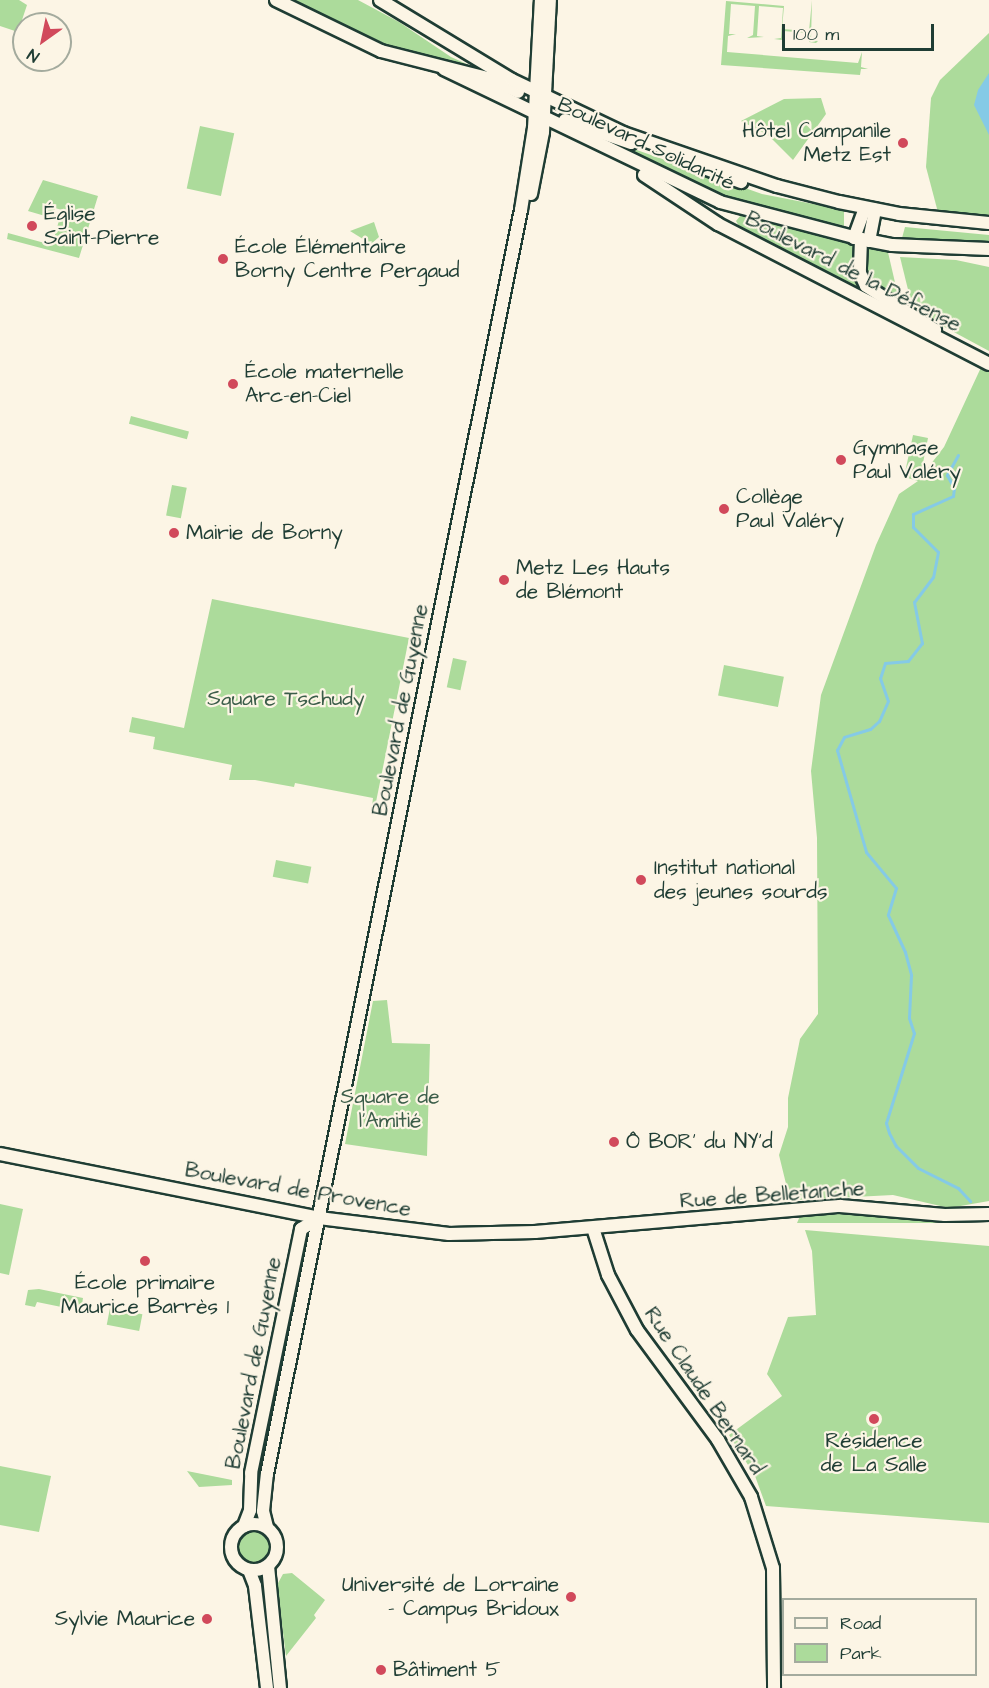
<!DOCTYPE html>
<html>
<head>
<meta charset="utf-8">
<style>
	body { margin:0 }
	#map { position:relative; width:989px; height:1688px; overflow:hidden; background:#fcf5e5; font-family:"Architects Daughter",sans-serif }
	div>[style] { position:absolute }
	[style*='--x'] { left:calc(var(--x)*1px); top:calc(var(--y)*1px); width:calc(var(--w)*1px); rotate:calc(var(--a)*1deg) }
	.green>* { inset:0; background:#acdb9b; transform-origin:0 0 }
	.round { border-radius:50% }
	.water>* { inset:0; background:#85cae6 }
	.stream>* { height:3px; margin:-1.5px; padding:0 1.5px; transform-origin:1.5px; border-radius:1.5px; background:#85cae6 }
	.roads { filter:drop-shadow(2px 0 #1f3d34) drop-shadow(-2px 0 #1f3d34) drop-shadow(0 2px #1f3d34) drop-shadow(0 -2px #1f3d34) }
	.secondary>* { height:12px; margin:-6px; padding:0 6px; transform-origin:6px; border-radius:6px; background:#fcf5e5 }
	.secondary>.ring { margin:-6px; padding:0; box-sizing:content-box; background:none; border:12px solid #fcf5e5; border-radius:50% }
	.dots>* { width:16px; height:16px; translate:-50% -50%; box-sizing:border-box; border:3px solid #fcf5e5; border-radius:50% }
	span { translate:-50% -50%; white-space:nowrap; text-align:center; line-height:1.15; -webkit-text-stroke:4.5px #fcf5e5; paint-order:stroke }
	.poi-label { font-size:21px; color:#1f3d34 }
	.right { translate:-100% -50%; text-align:right }
	.left { translate:0 -50%; text-align:left }
	.street-label { font-size:21px; color:#1f3d34 }
	.park-label { font-size:21px; color:#3b5d49 }
	.legend { position:absolute; left:782px; top:1598px; width:195px; height:78px; box-sizing:border-box; background:#fcf5e5; border:2px solid #a4ab9e; margin:0; padding:8px 10px; list-style:none; font-size:18px; color:#1f3d34 }
	.legend li { display:flex; align-items:center; gap:12px; height:30px }
	.legend b { width:30px; border:2px solid #a4ab9e }
	.north { position:absolute; left:12px; top:12px; width:60px; height:60px; box-sizing:border-box; background:#fcf5e5; border:2px solid #a4ab9e; border-radius:50%; rotate:213deg; font-size:16px; font-weight:700; line-height:24px; text-align:center; color:#1f3d34 }
	.north::after { content:''; display:block; margin:auto; width:21px; height:27px; background:#d1495b; clip-path:polygon(50% 0,100% 100%,50% 72%,0 100%) }
	.scale { position:absolute; left:782px; top:24px; width:152px; height:27px; box-sizing:border-box; border:3px solid #1f3d34; border-top:0; padding-left:8px; font-size:18px; line-height:21px; white-space:nowrap; color:#1f3d34; -webkit-text-stroke:4px #fcf5e5; paint-order:stroke }
</style>
</head>
<body>
<div id="map">
	<div class="green">
		<div style="clip-path:polygon(0 0,19px 0,27px 5px,18px 32px,0 26px)"></div>
		<div style="clip-path:polygon(288px 0,358px 0,399px 22px,451px 57px,489px 74px,388px 45px)"></div>
		<div style="clip-path:polygon(812px 0,811px 40px,818px 41px,816px 43px,809px 42px,809px 33px,783px 31px,782px 40px,774px 39px,781px 38px,783px 8px,759px 6px,757px 36px,764px 37px,747px 38px,753px 35px,755px 6px,731px 4px,729px 34px,736px 34px,728px 36px,727px 52px,858px 63px,862px 52px,861px 67px,868px 69px,861px 69px,860px 75px,721px 65px,726px 1px,784px 6px,782px 29px,809px 31px)"></div>
		<div style="clip-path:polygon(989px 33px,989px 223px,940px 220px,926px 167px,931px 98px,940px 80px)"></div>
		<div style="clip-path:polygon(821px 98px,826px 114px,793px 160px,769px 136px,741px 121px,784px 99px)"></div>
		<div style="left:200px;top:126px;width:35px;height:64px;rotate:12deg"></div>
		<div style="clip-path:polygon(614px 142px,762px 194px,844px 210px,844px 226px,746px 204px,692px 185px,611px 144px)"></div>
		<div style="clip-path:polygon(43px 180px,98px 196px,79px 258px,7px 239px,8px 233px,52px 245px,62px 210px,55px 208px,52px 218px,28px 211px)"></div>
		<div style="clip-path:polygon(741px 215px,850px 242px,855px 248px,858px 277px,898px 310px,857px 294px,846px 282px,740px 228px,736px 221px)"></div>
		<div style="clip-path:polygon(374px 222px,379px 237px,371px 244px,350px 231px)"></div>
		<div style="clip-path:polygon(905px 227px,989px 235px,989px 243px,902px 238px)"></div>
		<div style="clip-path:polygon(867px 247px,887px 248px,900px 304px,874px 287px,868px 277px)"></div>
		<div style="clip-path:polygon(900px 257px,956px 260px,989px 267px,989px 351px,913px 310px)"></div>
		<div style="clip-path:polygon(984px 361px,989px 364px,989px 1201px,949px 1208px,893px 1195px,796px 1200px,788px 1192px,779px 1155px,788px 1127px,788px 1098px,800px 1039px,818px 1014px,817px 838px,811px 771px,821px 695px,876px 545px,899px 494px,918px 481px,904px 477px,913px 435px,928px 438px,920px 478px,944px 447px)"></div>
		<div style="left:131px;top:416px;width:60px;height:8px;rotate:15deg"></div>
		<div style="left:172px;top:485px;width:15px;height:31px;rotate:11deg"></div>
		<div style="clip-path:polygon(212px 599px,409px 638px,375px 807px,372px 806px,373px 798px,295px 783px,294px 787px,255px 780px,229px 780px,232px 765px,153px 749px,155px 737px,129px 732px,132px 717px,184px 728px)"></div>
		<div style="left:453px;top:658px;width:14px;height:30px;rotate:12deg"></div>
		<div style="left:724px;top:665px;width:61px;height:31px;rotate:11deg"></div>
		<div style="left:276px;top:860px;width:36px;height:17px;rotate:11deg"></div>
		<div style="clip-path:polygon(387px 1000px,392px 1043px,430px 1044px,427px 1156px,345px 1144px,373px 1001px)"></div>
		<div style="clip-path:polygon(0 1204px,23px 1209px,9px 1275px,0 1273px)"></div>
		<div style="clip-path:polygon(859px 1213px,889px 1215px,942px 1223px,797px 1223px,800px 1216px)"></div>
		<div style="clip-path:polygon(805px 1230px,989px 1246px,989px 1523px,766px 1506px,755px 1476px,729px 1435px,782px 1396px,767px 1374px,788px 1317px,816px 1315px,812px 1251px)"></div>
		<div style="clip-path:polygon(39px 1289px,83px 1298px,81px 1311px,37px 1302px,35px 1307px,25px 1305px,28px 1290px)"></div>
		<div style="left:110px;top:1308px;width:33px;height:17px;rotate:11deg"></div>
		<div style="clip-path:polygon(0 1466px,51px 1476px,39px 1532px,0 1525px)"></div>
		<div style="clip-path:polygon(187px 1471px,232px 1480px,232px 1485px,199px 1487px)"></div>
		<div class="round" style="left:237px;top:1530px;width:34px;height:34px"></div>
		<div style="clip-path:polygon(292px 1573px,325px 1600px,314px 1615px,316px 1618px,286px 1656px,277px 1585px,283px 1574px)"></div>
	</div>
	<div class="water">
		<div style="clip-path:polygon(989px 73px,989px 135px,974px 105px,978px 90px)"></div>
	</div>
	<div class="stream">
		<div style="--x:958;--y:455;--w:23;--a:119"></div>
		<div style="--x:947;--y:475;--w:15;--a:62"></div>
		<div style="--x:954;--y:488;--w:8;--a:97"></div>
		<div style="--x:953;--y:496;--w:44;--a:155.8"></div>
		<div style="--x:913;--y:514;--w:13;--a:90"></div>
		<div style="--x:913;--y:527;--w:35;--a:45"></div>
		<div style="--x:938;--y:552;--w:25;--a:101"></div>
		<div style="--x:933;--y:577;--w:31;--a:127"></div>
		<div style="--x:914;--y:602;--w:42;--a:79"></div>
		<div style="--x:922;--y:643;--w:23;--a:128"></div>
		<div style="--x:908;--y:661;--w:23;--a:175"></div>
		<div style="--x:885;--y:663;--w:16;--a:108"></div>
		<div style="--x:880;--y:678;--w:24;--a:71"></div>
		<div style="--x:888;--y:701;--w:22;--a:114"></div>
		<div style="--x:879;--y:721;--w:12;--a:138"></div>
		<div style="--x:870;--y:729;--w:27;--a:163"></div>
		<div style="--x:844;--y:737;--w:15;--a:118"></div>
		<div style="--x:837;--y:750;--w:106;--a:74.1"></div>
		<div style="--x:866;--y:852;--w:47;--a:50.2"></div>
		<div style="--x:896;--y:888;--w:28;--a:107"></div>
		<div style="--x:888;--y:915;--w:41;--a:65.3"></div>
		<div style="--x:905;--y:952;--w:24;--a:75"></div>
		<div style="--x:911;--y:975;--w:43;--a:92.7"></div>
		<div style="--x:909;--y:1018;--w:16;--a:72"></div>
		<div style="--x:914;--y:1033;--w:94;--a:107.3"></div>
		<div style="--x:886;--y:1123;--w:10;--a:73"></div>
		<div style="--x:889;--y:1133;--w:15;--a:62"></div>
		<div style="--x:896;--y:1146;--w:31;--a:45"></div>
		<div style="--x:918;--y:1168;--w:45;--a:26.6"></div>
		<div style="--x:958;--y:1188;--w:18;--a:47"></div>
	</div>
	<div class="roads">
		<div class="secondary">
			<div style="--x:276;--y:0;--w:117;--a:25.9"></div>
			<div style="--x:381;--y:51;--w:109;--a:14.3"></div>
			<div style="--x:487;--y:78;--w:34;--a:24"></div>
			<div style="--x:380;--y:0;--w:154;--a:31.2"></div>
			<div style="--x:512;--y:80;--w:123;--a:25.5"></div>
			<div style="--x:623;--y:133;--w:163;--a:19"></div>
			<div style="--x:777;--y:186;--w:64;--a:14.5"></div>
			<div style="--x:839;--y:202;--w:61;--a:11.3"></div>
			<div style="--x:899;--y:214;--w:90;--a:5.7"></div>
			<div style="--x:444;--y:69;--w:306;--a:25.7"></div>
			<div style="--x:720;--y:202;--w:146;--a:14.7"></div>
			<div style="--x:861;--y:239;--w:32;--a:11"></div>
			<div style="--x:892;--y:245;--w:97;--a:2.4"></div>
			<div style="--x:565;--y:120;--w:70;--a:19.2"></div>
			<div style="--x:701;--y:167;--w:43;--a:20.6"></div>
			<div style="--x:644;--y:175;--w:89;--a:33.5"></div>
			<div style="--x:718;--y:224;--w:305;--a:27.3"></div>
			<div style="--x:531;--y:194;--w:63;--a:-79"></div>
			<div style="--x:543;--y:132;--w:132;--a:-87"></div>
			<div style="--x:854;--y:238;--w:32;--a:-70"></div>
			<div style="--x:861;--y:239;--w:34;--a:92"></div>
			<div style="--x:860;--y:273;--w:14;--a:65"></div>
			<div style="--x:866;--y:286;--w:82;--a:32.5"></div>
			<div style="--x:869;--y:241;--w:32;--a:-79"></div>
			<div style="--x:0;--y:1154;--w:325;--a:11.3"></div>
			<div style="--x:319;--y:1218;--w:131;--a:7"></div>
			<div style="--x:449;--y:1234;--w:86;--a:-1.3"></div>
			<div style="--x:535;--y:1232;--w:306;--a:-4.9"></div>
			<div style="--x:840;--y:1206;--w:105;--a:4.9"></div>
			<div style="--x:945;--y:1215;--w:44;--a:-1.3"></div>
			<div style="--x:593;--y:1228;--w:49;--a:72.3"></div>
			<div style="--x:608;--y:1275;--w:62;--a:62.2"></div>
			<div style="--x:637;--y:1330;--w:137;--a:53.6"></div>
			<div style="--x:718;--y:1440;--w:66;--a:59.9"></div>
			<div style="--x:751;--y:1497;--w:74;--a:72.8"></div>
			<div style="--x:773;--y:1568;--w:120;--a:89.5"></div>
			<div class="ring" style="left:231px;top:1524px;width:34px;height:34px"></div>
			<div style="--x:244;--y:1526;--w:17;--a:-69"></div>
			<div style="--x:250;--y:1510;--w:37;--a:-88"></div>
			<div style="--x:251;--y:1473;--w:249;--a:-78.4"></div>
			<div style="--x:301;--y:1229;--w:21;--a:-31"></div>
			<div style="--x:267;--y:1527;--w:16;--a:-104"></div>
			<div style="--x:263;--y:1511;--w:37;--a:-84"></div>
			<div style="--x:267;--y:1474;--w:1289;--a:-78.64"></div>
			<div style="--x:521;--y:210;--w:83;--a:-81"></div>
			<div style="--x:534;--y:128;--w:128;--a:-86.9"></div>
			<div style="--x:268;--y:1566;--w:123;--a:84.4"></div>
			<div style="--x:249;--y:1570;--w:17;--a:69"></div>
			<div style="--x:255;--y:1586;--w:103;--a:83.3"></div>
		</div>
	</div>
	<div class="dots">
		<div style="left:903px;top:143px;background:#d1495b"></div>
		<div style="left:32px;top:226px;background:#d1495b"></div>
		<div style="left:223px;top:259px;background:#d1495b"></div>
		<div style="left:233px;top:384px;background:#d1495b"></div>
		<div style="left:841px;top:460px;background:#d1495b"></div>
		<div style="left:724px;top:509px;background:#d1495b"></div>
		<div style="left:174px;top:533px;background:#d1495b"></div>
		<div style="left:504px;top:580px;background:#d1495b"></div>
		<div style="left:641px;top:880px;background:#d1495b"></div>
		<div style="left:614px;top:1142px;background:#d1495b"></div>
		<div style="left:145px;top:1261px;background:#d1495b"></div>
		<div style="left:874px;top:1419px;background:#d1495b"></div>
		<div style="left:571px;top:1597px;background:#d1495b"></div>
		<div style="left:207px;top:1619px;background:#d1495b"></div>
		<div style="left:381px;top:1670px;background:#d1495b"></div>
	</div>
	<div class="poi-label">
		<span class="right" style="left:891px;top:143px">Hôtel Campanile<br>Metz Est</span>
		<span class="left" style="left:44px;top:226px">Église<br>Saint-Pierre</span>
		<span class="left" style="left:235px;top:259px">École Élémentaire<br>Borny Centre Pergaud</span>
		<span class="left" style="left:245px;top:384px">École maternelle<br>Arc-en-Ciel</span>
		<span class="left" style="left:853px;top:460px">Gymnase<br>Paul Valéry</span>
		<span class="left" style="left:736px;top:509px">Collège<br>Paul Valéry</span>
		<span class="left" style="left:186px;top:533px">Mairie de Borny</span>
		<span class="left" style="left:516px;top:580px">Metz Les Hauts<br>de Blémont</span>
		<span class="left" style="left:654px;top:880px">Institut national<br>des jeunes sourds</span>
		<span class="left" style="left:626px;top:1142px">Ô BOR' du NY'd</span>
		<span style="left:145px;top:1295px">École primaire<br>Maurice Barrès 1</span>
		<span style="left:874px;top:1453px">Résidence<br>de La Salle</span>
		<span class="right" style="left:559px;top:1597px">Université de Lorraine<br>- Campus Bridoux</span>
		<span class="right" style="left:195px;top:1619px">Sylvie Maurice</span>
		<span class="left" style="left:393px;top:1670px">Bâtiment 5</span>
	</div>
	<div class="street-label">
		<span style="left:646px;top:144px;rotate:25deg">Boulevard Solidarité</span>
		<span style="left:853px;top:272px;rotate:27deg">Boulevard de la Défense</span>
		<span style="left:401px;top:710px;rotate:-79deg">Boulevard de Guyenne</span>
		<span style="left:298px;top:1190px;rotate:10deg">Boulevard de Provence</span>
		<span style="left:772px;top:1195px;rotate:-4deg">Rue de Belletanche</span>
		<span style="left:254px;top:1363px;rotate:-79deg">Boulevard de Guyenne</span>
		<span style="left:704px;top:1391px;rotate:56deg">Rue Claude Bernard</span>
	</div>
	<div class="park-label">
		<span style="left:286px;top:699px">Square Tschudy</span>
		<span style="left:390px;top:1109px">Square de<br>l'Amitié</span>
	</div>
	<ul class="legend">
	<li><b style="height:8px;background:#fcf5e5"></b>Road</li>
	<li><b style="height:16px;background:#acdb9b"></b>Park</li>
	</ul>
	<div class="north">N</div>
	<div class="scale">100 m</div>
</div>
</body>
</html>
